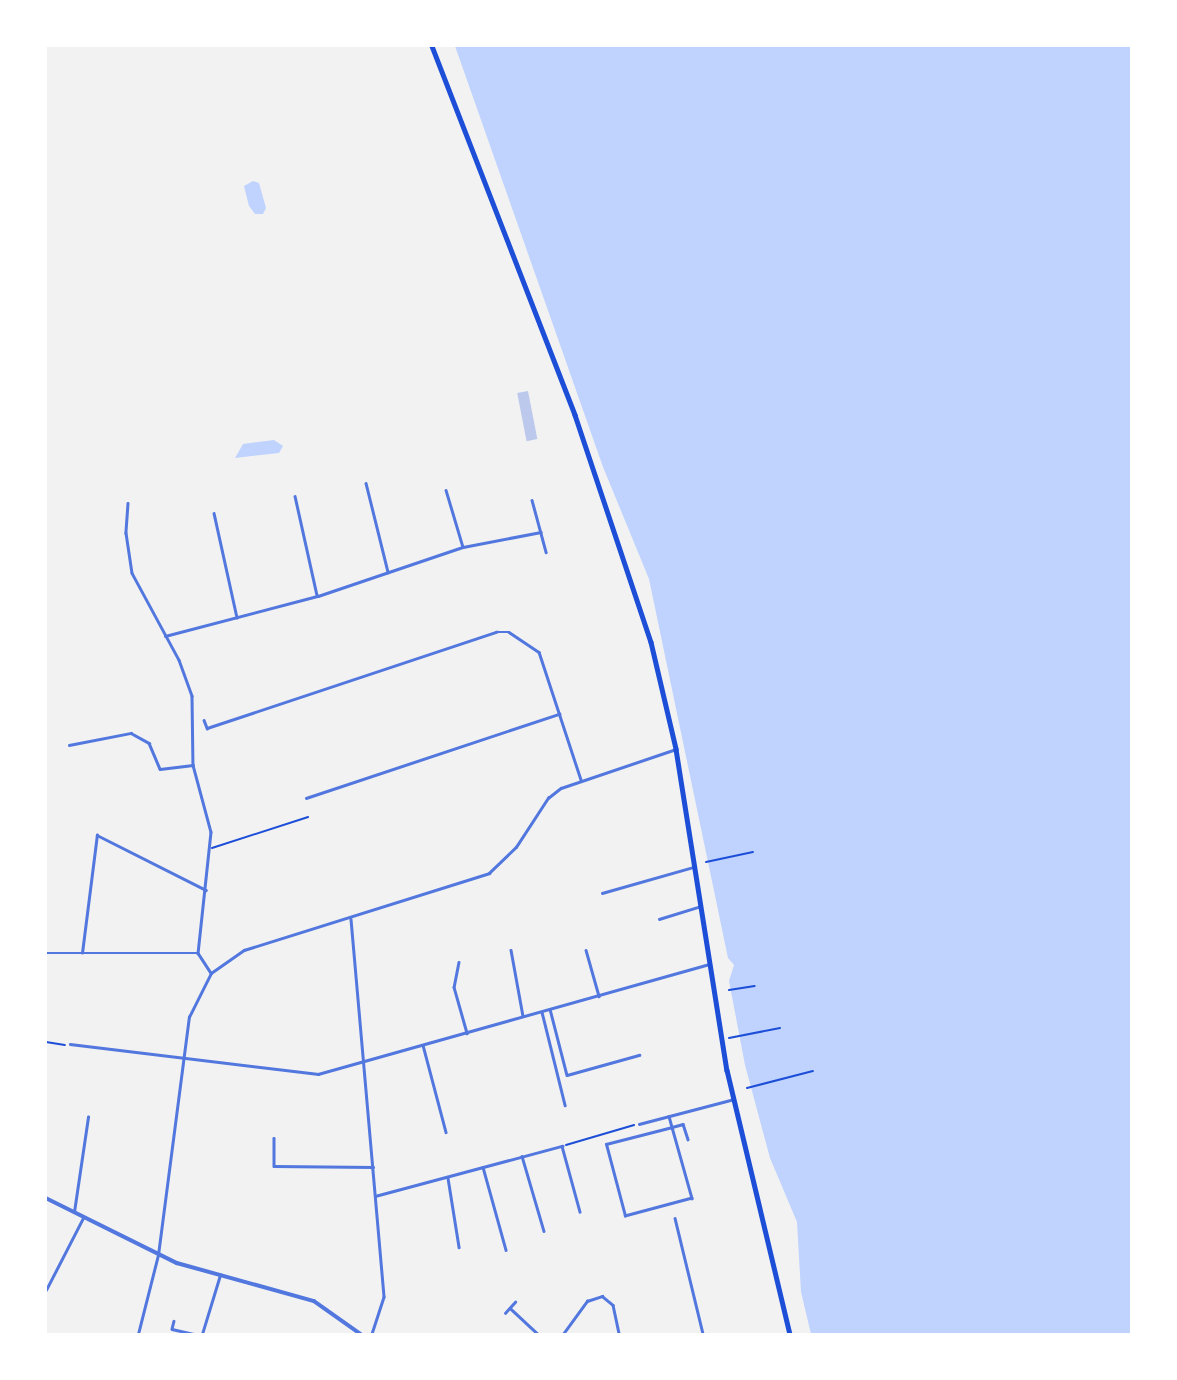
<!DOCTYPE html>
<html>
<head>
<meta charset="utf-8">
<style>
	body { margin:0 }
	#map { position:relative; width:1177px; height:1380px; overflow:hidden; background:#f2f2f2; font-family:"Titillium Web",sans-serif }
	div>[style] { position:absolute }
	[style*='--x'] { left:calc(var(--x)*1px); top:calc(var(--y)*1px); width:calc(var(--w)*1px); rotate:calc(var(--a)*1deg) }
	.water>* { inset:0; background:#bfd3fe }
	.building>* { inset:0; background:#bdc9ec; transform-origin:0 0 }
	.path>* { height:2px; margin:-1px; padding:0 1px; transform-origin:1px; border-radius:1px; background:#1d4ed8 }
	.minor>* { height:2.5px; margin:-1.25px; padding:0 1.25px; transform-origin:1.25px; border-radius:1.25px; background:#5277de }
	.tertiary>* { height:3.5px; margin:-1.75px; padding:0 1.75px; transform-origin:1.75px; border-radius:1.75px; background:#5277de }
	.secondary>* { height:4.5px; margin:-2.25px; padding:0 2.25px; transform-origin:2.25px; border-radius:2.25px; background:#1d4ed8 }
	span { translate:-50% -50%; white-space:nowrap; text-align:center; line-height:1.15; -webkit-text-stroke:7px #fff; paint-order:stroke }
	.frame { position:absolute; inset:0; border:47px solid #fff; pointer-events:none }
</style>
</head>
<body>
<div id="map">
	<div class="water">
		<div style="clip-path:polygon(455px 46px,1131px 46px,1131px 1334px,811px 1334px,801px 1292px,797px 1222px,770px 1158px,745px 1065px,729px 981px,734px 965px,728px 958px,649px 579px,603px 467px)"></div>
		<div style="clip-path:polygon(253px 181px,259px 183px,266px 208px,263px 214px,255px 214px,249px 206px,244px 186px)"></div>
		<div style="clip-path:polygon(274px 440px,283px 446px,279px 453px,235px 458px,243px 444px)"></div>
	</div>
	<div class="building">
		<div style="left:528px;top:391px;width:49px;height:11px;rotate:79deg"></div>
	</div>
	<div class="path">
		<div style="--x:212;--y:848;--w:101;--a:-17.9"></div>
		<div style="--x:706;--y:862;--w:48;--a:-12"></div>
		<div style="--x:729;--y:990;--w:26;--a:-9"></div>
		<div style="--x:729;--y:1038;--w:52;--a:-11.1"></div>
		<div style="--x:46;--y:1042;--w:19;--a:9"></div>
		<div style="--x:747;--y:1088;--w:68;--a:-14.4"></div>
		<div style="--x:566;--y:1145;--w:71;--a:-16.4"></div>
	</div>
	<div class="minor">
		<div style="--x:366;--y:483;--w:92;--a:76.1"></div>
		<div style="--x:446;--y:490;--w:59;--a:73.4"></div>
		<div style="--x:295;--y:496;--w:101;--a:77.5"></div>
		<div style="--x:532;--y:500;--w:54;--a:74.9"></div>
		<div style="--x:128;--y:503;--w:30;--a:94"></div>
		<div style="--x:126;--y:533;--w:40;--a:81.5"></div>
		<div style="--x:132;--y:573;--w:99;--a:61.6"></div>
		<div style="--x:179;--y:660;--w:38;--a:70"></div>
		<div style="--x:192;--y:696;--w:69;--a:89.2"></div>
		<div style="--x:193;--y:765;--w:69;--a:75"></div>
		<div style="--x:211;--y:832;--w:122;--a:96.1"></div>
		<div style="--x:198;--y:953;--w:24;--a:57"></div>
		<div style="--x:214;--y:513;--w:107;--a:77.6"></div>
		<div style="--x:165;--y:636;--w:158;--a:-14.7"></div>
		<div style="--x:318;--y:596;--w:153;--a:-18.7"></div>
		<div style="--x:463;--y:547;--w:79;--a:-10.9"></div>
		<div style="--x:204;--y:720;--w:9;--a:69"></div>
		<div style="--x:207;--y:728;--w:305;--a:-18.4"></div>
		<div style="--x:496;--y:632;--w:13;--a:0"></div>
		<div style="--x:509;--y:632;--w:36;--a:34"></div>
		<div style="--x:539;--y:652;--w:135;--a:71.8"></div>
		<div style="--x:69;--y:745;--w:63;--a:-11"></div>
		<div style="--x:131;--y:733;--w:21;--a:29"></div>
		<div style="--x:149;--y:743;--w:28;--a:67"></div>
		<div style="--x:160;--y:769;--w:33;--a:-7"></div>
		<div style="--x:306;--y:798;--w:267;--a:-18.4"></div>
		<div style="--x:602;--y:893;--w:95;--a:-15.9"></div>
		<div style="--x:351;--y:919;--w:379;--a:85"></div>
		<div style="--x:384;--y:1297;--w:39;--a:108"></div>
		<div style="--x:659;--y:919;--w:44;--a:-17.2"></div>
		<div style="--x:511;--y:950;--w:67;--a:79.7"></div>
		<div style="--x:586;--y:950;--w:48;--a:74.2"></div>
		<div style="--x:46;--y:953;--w:152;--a:0"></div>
		<div style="--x:82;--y:953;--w:119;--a:-82.8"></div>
		<div style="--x:97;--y:835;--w:122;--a:26.8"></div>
		<div style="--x:459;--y:962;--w:25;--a:101"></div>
		<div style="--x:454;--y:987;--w:48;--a:74.2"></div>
		<div style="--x:550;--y:1009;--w:68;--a:75.6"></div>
		<div style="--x:567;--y:1075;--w:75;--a:-15.5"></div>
		<div style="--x:542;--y:1012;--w:96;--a:76.1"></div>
		<div style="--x:70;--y:1044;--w:250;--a:6.9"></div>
		<div style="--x:318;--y:1074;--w:407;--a:-15.7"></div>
		<div style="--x:423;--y:1045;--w:90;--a:75.2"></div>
		<div style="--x:669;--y:1116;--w:11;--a:75"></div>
		<div style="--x:672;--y:1127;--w:74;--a:74.3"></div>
		<div style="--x:692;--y:1198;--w:69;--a:165"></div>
		<div style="--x:625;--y:1216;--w:74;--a:-104.8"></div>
		<div style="--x:606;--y:1144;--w:68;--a:-14.4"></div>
		<div style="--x:672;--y:1127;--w:11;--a:-15"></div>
		<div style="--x:683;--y:1124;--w:16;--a:72"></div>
		<div style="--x:639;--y:1124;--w:98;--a:-14.7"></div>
		<div style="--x:274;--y:1138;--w:28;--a:90"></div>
		<div style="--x:274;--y:1166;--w:99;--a:0.6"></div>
		<div style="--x:522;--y:1156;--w:78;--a:73.7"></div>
		<div style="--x:483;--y:1167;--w:86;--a:74.5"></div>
		<div style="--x:448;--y:1178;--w:70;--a:80.9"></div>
		<div style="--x:375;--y:1196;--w:194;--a:-15"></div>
		<div style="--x:562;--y:1146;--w:68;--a:74.7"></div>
		<div style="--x:74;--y:1212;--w:96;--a:-81.6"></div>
		<div style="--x:675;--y:1218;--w:119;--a:76.4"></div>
		<div style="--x:46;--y:1290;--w:81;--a:-62.8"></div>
		<div style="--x:510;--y:1308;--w:38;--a:43"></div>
		<div style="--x:505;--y:1313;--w:15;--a:-48"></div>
		<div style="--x:174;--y:1321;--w:8;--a:104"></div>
		<div style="--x:172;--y:1329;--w:23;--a:13"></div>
		<div style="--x:138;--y:1334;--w:81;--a:-75.8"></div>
		<div style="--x:158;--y:1255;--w:240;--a:-82.6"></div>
		<div style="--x:189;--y:1017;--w:49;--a:-63.4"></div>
		<div style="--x:211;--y:973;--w:40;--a:-34.9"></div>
		<div style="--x:244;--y:950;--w:257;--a:-17.4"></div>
		<div style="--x:489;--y:873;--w:37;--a:-44"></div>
		<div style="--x:516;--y:847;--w:59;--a:-56.9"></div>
		<div style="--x:548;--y:798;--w:16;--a:-38"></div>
		<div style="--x:561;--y:788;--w:121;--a:-18.7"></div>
		<div style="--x:202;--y:1334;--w:62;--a:-73"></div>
		<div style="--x:563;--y:1334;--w:41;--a:-54"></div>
		<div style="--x:587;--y:1301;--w:16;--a:-18"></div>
		<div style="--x:602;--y:1296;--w:14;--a:39"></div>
		<div style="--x:613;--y:1305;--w:30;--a:78"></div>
	</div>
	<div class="tertiary">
		<div style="--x:46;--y:1198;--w:146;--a:26.4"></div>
		<div style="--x:177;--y:1263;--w:142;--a:15.5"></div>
		<div style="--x:314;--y:1301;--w:57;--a:35.1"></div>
	</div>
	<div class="secondary">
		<div style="--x:432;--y:46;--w:396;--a:68.8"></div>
		<div style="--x:575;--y:415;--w:239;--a:71.5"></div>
		<div style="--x:651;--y:642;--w:110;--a:76.8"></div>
		<div style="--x:676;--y:749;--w:325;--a:81"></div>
		<div style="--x:727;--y:1070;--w:271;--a:76.6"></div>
	</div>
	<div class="frame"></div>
</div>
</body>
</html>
